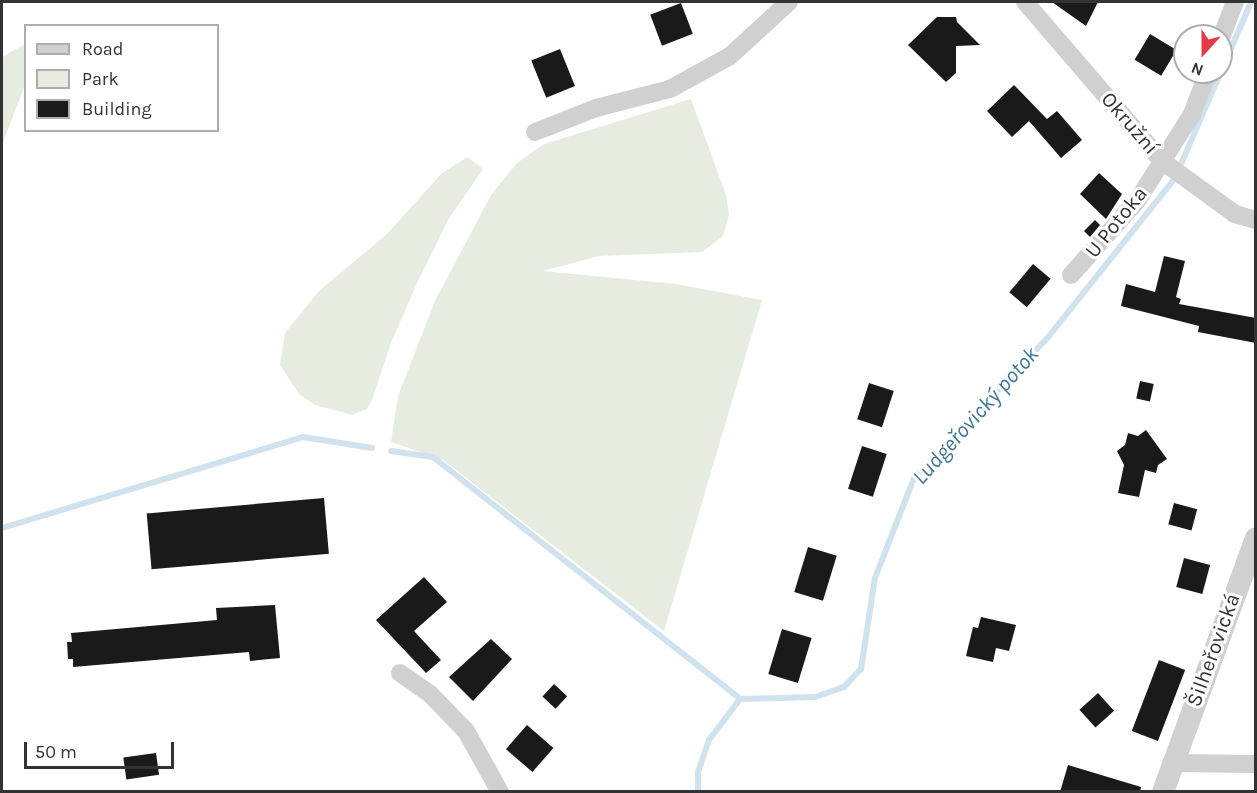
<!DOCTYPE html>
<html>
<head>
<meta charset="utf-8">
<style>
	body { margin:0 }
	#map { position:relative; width:1257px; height:793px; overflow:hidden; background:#fff; font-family:Karla,sans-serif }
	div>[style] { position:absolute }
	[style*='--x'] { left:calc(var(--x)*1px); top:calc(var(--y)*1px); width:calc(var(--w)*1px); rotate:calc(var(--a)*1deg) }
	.green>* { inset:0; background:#e6ecdf }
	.stream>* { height:6px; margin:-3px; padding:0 3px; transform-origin:3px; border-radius:3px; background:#cfe2ee }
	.building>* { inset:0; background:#1a1a1a; transform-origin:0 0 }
	.minor>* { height:18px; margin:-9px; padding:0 9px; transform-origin:9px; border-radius:9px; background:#d0d0d0 }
	.tertiary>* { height:22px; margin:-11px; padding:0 11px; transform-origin:11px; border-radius:11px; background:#d0d0d0 }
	span { translate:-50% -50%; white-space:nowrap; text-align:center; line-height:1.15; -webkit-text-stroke:6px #fff; paint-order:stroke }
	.street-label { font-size:21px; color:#333 }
	.water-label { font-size:22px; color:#3f7597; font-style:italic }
	.frame { position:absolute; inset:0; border:3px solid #333; pointer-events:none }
	.legend { position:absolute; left:24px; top:24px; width:195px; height:108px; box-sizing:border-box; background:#fff; border:2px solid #adadad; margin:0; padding:8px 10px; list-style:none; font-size:18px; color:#333 }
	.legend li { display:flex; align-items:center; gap:12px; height:30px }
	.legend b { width:30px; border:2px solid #adadad }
	.north { position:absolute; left:1173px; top:24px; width:60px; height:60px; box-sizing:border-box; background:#fff; border:2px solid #adadad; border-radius:50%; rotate:201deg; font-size:16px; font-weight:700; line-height:24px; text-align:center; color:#333 }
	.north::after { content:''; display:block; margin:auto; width:21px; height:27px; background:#e63946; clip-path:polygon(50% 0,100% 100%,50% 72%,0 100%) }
	.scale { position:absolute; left:24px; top:742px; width:150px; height:27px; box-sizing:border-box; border:3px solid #333; border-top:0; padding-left:8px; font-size:18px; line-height:21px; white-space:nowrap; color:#333; -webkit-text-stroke:4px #fff; paint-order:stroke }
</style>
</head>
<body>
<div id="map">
	<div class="green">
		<div style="clip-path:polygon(25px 44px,25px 85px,2px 145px,2px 57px)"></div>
		<div style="clip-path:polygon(691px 99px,726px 195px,729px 215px,723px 236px,702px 252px,599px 256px,543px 271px,676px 284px,762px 300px,664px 631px,443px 460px,391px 442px,398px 396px,435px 301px,491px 195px,517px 163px,544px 144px)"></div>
		<div style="clip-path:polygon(468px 157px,483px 169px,448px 220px,418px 281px,391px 343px,372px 400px,367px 409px,352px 415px,315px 405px,299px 394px,280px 365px,285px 333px,319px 291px,387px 234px,442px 173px)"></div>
	</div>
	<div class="stream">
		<div style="--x:1181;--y:164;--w:176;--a:-66.6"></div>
		<div style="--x:391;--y:451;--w:42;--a:8.1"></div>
		<div style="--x:433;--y:457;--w:391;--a:38.2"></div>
		<div style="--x:2;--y:528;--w:314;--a:-16.8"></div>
		<div style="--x:303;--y:437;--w:70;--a:9.1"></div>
		<div style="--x:698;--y:792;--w:20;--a:-90"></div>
		<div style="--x:698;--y:772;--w:34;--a:-71"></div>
		<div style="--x:709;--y:740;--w:51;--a:-52.9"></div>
		<div style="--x:740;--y:699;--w:75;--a:-1.5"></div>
		<div style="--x:815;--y:697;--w:31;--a:-19"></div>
		<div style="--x:844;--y:687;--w:25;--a:-47"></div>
		<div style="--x:861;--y:669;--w:92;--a:-81.3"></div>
		<div style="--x:875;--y:578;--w:107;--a:-68.7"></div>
		<div style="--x:914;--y:478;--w:196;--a:-46.4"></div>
		<div style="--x:1049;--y:336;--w:197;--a:-51.4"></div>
	</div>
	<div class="building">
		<div style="clip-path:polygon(1052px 2px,1098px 2px,1086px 26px)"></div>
		<div style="left:681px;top:3px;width:33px;height:33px;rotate:69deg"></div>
		<div style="clip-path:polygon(937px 17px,956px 17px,957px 22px,980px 45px,956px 46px,956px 73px,946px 82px,908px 45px)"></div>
		<div style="left:1150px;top:34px;width:31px;height:30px;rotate:31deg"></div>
		<div style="left:560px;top:49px;width:40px;height:31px;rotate:68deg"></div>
		<div style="clip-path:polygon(1014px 85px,1047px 119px,1057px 111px,1082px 140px,1061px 158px,1029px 121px,1012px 137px,987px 111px)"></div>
		<div style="clip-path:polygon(1099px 173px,1122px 194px,1106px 219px,1080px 194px)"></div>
		<div style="clip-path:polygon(1095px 220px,1100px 225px,1090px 237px,1084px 231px)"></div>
		<div style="clip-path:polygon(1164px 256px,1185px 261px,1176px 297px,1181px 299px,1179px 304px,1256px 318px,1256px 343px,1198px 332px,1199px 326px,1121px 306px,1126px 284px,1155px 292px)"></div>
		<div style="left:1033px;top:264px;width:23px;height:37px;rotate:40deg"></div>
		<div style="left:1140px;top:381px;width:14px;height:18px;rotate:12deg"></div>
		<div style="left:869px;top:383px;width:26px;height:38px;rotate:18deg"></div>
		<div style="clip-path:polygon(1146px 430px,1167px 459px,1158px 465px,1156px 473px,1145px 470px,1139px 497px,1118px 493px,1124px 465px,1117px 451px,1125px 445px,1128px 433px,1138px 436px)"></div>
		<div style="left:862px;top:446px;width:26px;height:45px;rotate:18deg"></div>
		<div style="left:324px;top:498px;width:56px;height:178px;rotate:85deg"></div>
		<div style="left:1174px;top:503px;width:24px;height:22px;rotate:15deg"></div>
		<div style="left:808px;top:547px;width:30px;height:47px;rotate:17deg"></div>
		<div style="left:1184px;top:558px;width:27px;height:30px;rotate:15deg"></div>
		<div style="clip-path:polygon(424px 577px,447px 602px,414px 631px,441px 660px,426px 673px,376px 620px)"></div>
		<div style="clip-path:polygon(275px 605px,280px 658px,250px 661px,249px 652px,73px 667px,73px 659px,68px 659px,67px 642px,72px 642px,71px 633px,217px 620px,216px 608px)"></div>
		<div style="clip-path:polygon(981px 617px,1016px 625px,1009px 651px,996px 648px,993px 662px,966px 656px,973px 627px,978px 628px)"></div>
		<div style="left:782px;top:629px;width:31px;height:47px;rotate:17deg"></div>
		<div style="clip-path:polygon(491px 639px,512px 659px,473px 701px,449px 677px)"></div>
		<div style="left:1159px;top:660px;width:28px;height:76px;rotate:21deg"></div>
		<div style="left:554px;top:684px;width:18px;height:17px;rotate:43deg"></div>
		<div style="left:1098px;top:693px;width:24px;height:25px;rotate:48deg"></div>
		<div style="left:527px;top:725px;width:35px;height:32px;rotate:41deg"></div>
		<div style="left:156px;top:753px;width:22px;height:33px;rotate:82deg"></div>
		<div style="clip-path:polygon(1068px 765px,1141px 787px,1140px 792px,1060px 792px)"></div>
	</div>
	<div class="minor">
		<div style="--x:1025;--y:2;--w:210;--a:49.3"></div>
		<div style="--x:1162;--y:161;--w:90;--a:36"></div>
		<div style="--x:1235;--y:214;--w:22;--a:16"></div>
		<div style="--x:1221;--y:38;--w:39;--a:-69"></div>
		<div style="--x:535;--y:132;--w:66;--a:-21.5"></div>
		<div style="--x:596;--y:108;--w:76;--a:-14.4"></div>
		<div style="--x:670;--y:89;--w:68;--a:-28.8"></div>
		<div style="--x:730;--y:56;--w:80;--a:-42.5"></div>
		<div style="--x:1071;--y:275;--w:99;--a:-48.3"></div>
		<div style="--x:1137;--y:201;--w:103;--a:-57.7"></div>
		<div style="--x:1192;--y:114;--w:45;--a:-69.1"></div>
		<div style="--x:400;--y:673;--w:37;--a:35"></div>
		<div style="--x:430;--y:694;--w:52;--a:45.8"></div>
		<div style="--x:466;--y:731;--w:70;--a:60.9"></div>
		<div style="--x:1171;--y:763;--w:85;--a:0.7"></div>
	</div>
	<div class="tertiary">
		<div style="--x:1163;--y:792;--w:270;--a:-69.9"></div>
	</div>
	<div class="street-label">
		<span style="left:1130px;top:123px;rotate:49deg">Okružní</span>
		<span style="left:1116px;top:222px;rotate:-51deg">U Potoka</span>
		<span style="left:1213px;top:650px;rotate:-70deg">Šilheřovická</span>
	</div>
	<div class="water-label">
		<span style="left:976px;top:416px;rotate:-48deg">Ludgeřovický potok</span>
	</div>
	<div class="frame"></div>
	<ul class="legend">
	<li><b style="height:8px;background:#d0d0d0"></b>Road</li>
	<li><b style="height:16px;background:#e6ecdf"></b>Park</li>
	<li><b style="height:16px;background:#1a1a1a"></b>Building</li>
	</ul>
	<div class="north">N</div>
	<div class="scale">50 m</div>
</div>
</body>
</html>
